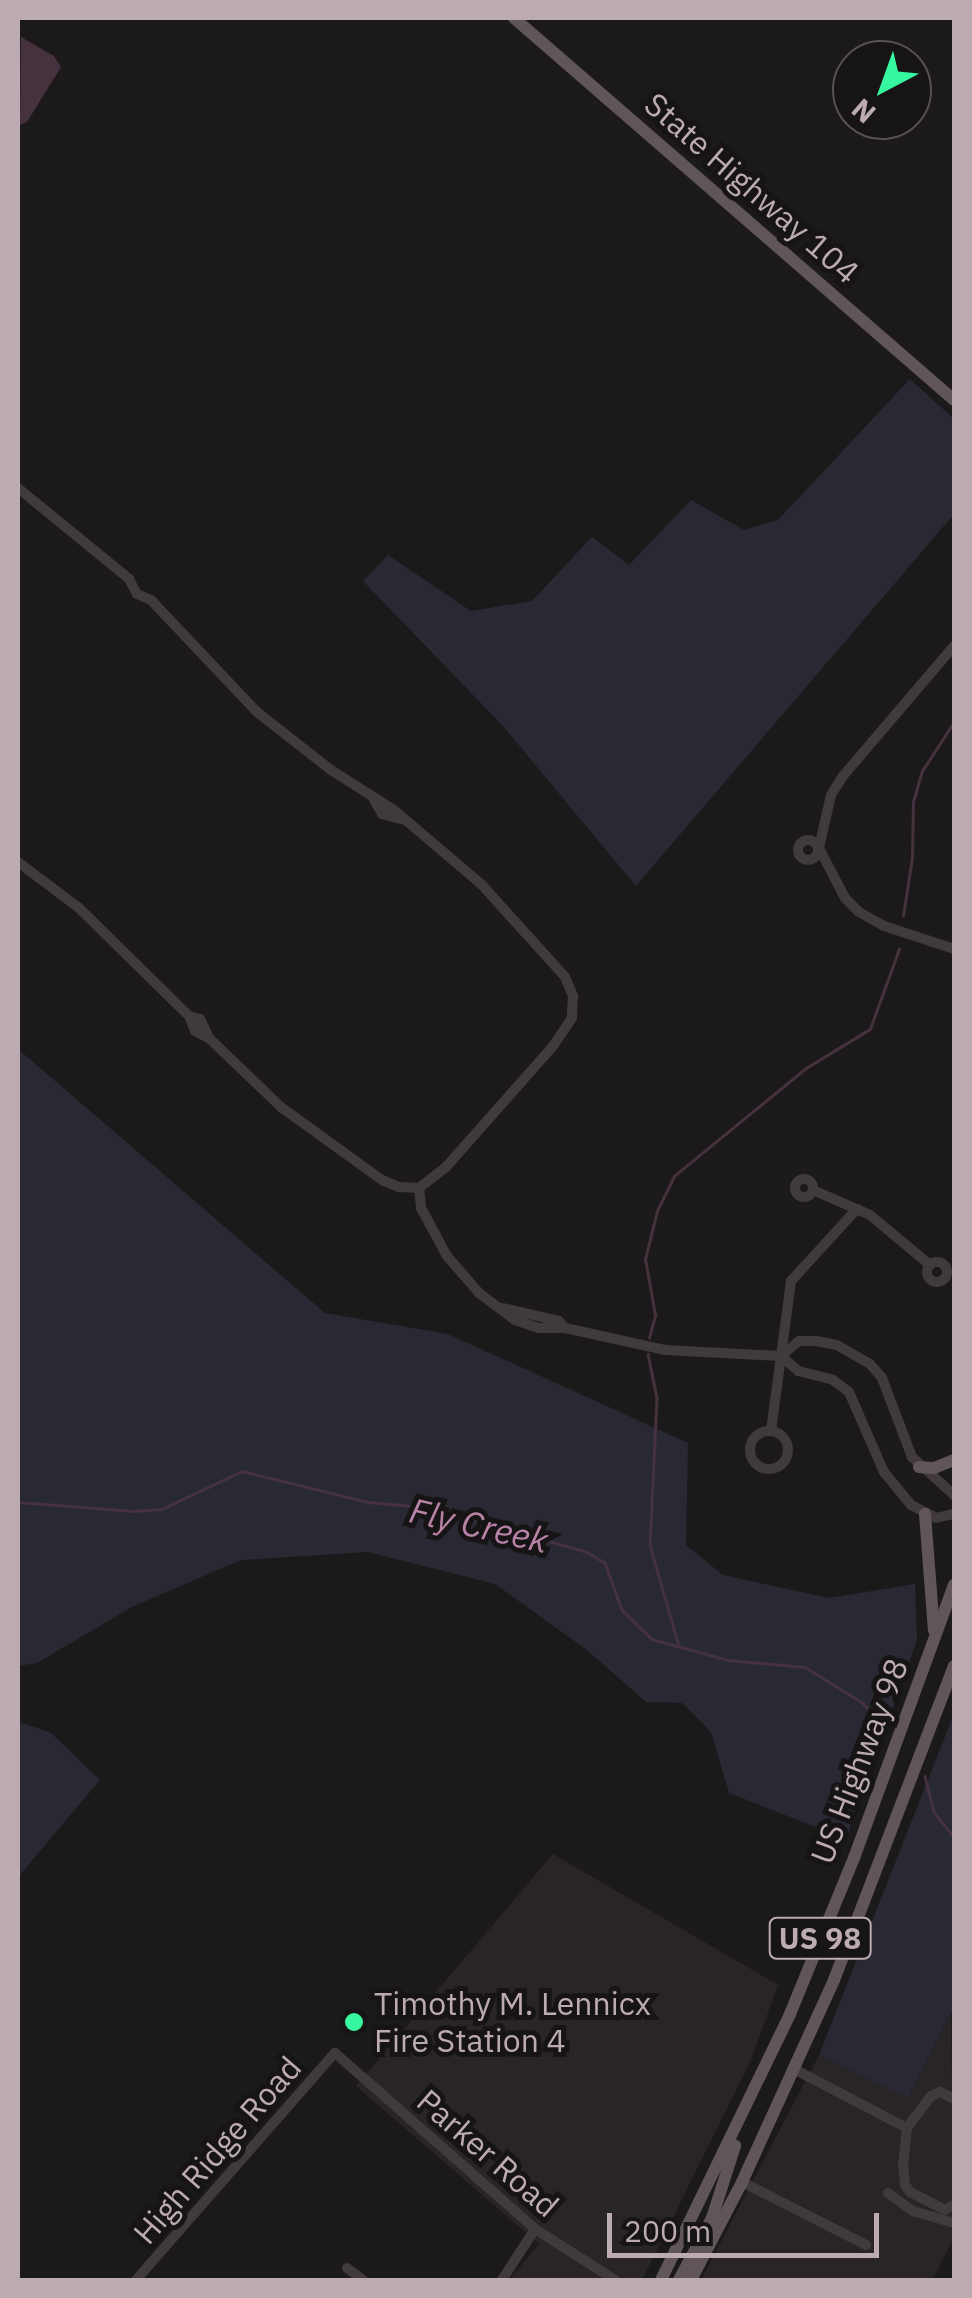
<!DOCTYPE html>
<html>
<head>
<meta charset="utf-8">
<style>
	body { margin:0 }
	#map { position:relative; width:972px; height:2298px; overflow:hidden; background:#1c191a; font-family:"IBM Plex Sans",sans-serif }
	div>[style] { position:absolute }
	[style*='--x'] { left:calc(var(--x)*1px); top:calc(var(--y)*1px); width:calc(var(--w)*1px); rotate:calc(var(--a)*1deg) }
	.built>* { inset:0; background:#292526 }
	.green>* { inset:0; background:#292934 }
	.water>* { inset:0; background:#46323f }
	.stream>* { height:2.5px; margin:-1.25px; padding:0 1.25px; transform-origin:1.25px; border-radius:1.25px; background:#46323f }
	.minor>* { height:10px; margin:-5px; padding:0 5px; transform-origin:5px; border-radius:5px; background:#413a3c }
	.minor>.ring { margin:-5px; padding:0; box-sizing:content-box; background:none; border:10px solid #413a3c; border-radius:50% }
	.major>* { height:12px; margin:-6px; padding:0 6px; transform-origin:6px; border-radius:6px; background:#605659 }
	.dots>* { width:28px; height:28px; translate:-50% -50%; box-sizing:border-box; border:5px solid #171415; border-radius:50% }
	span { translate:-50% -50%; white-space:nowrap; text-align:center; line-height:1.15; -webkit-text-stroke:10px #171415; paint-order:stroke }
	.shield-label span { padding:2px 8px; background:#171415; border:2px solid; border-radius:8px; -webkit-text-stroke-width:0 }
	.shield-label { font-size:30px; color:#bcabb2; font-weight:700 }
	.street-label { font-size:32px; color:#bcabb2 }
	.poi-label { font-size:32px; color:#bcabb2 }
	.left { translate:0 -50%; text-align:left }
	.water-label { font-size:35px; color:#b782a5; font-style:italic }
	.frame { position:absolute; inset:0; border:20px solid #bcabb2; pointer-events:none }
	.north { position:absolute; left:832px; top:40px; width:100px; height:100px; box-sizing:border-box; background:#171415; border:2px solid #595054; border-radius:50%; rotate:221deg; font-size:28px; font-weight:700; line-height:40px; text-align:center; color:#bcabb2 }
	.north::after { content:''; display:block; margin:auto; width:35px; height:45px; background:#36f79f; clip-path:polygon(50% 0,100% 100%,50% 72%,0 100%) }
	.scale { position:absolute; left:607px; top:2213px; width:272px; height:45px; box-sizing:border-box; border:5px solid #bcabb2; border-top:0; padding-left:12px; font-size:30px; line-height:35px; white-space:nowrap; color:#bcabb2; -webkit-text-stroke:8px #171415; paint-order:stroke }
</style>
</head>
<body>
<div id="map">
	<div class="built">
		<div style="clip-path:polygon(553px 1854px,778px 1985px,750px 2062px,642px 2280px,509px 2280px,539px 2244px,356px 2086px)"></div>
		<div style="clip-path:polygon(951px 2012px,954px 2238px,932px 2280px,701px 2280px,819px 2055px,908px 2098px)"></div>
	</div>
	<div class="green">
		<div style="clip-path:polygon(910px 379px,954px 419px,954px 514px,636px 886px,503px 726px,363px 581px,388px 555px,471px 611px,532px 601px,592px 537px,629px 565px,691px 500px,744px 530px,778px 520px)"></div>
		<div style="clip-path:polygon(18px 1049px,325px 1313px,448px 1334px,688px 1443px,686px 1545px,723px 1575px,829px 1598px,915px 1584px,917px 1640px,846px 1839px,729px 1793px,711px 1732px,682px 1703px,646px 1702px,587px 1650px,495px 1584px,368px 1552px,241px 1560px,132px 1607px,37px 1663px,18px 1666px)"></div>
		<div style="clip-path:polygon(954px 1714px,954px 2013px,951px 2012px,908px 2098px,819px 2055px)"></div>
		<div style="clip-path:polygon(18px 1722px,50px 1732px,100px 1780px,18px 1877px)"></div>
	</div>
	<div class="water">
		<div style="clip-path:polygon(21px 37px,54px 56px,61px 67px,27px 122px,20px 125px)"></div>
	</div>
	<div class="stream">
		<div style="--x:903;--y:916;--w:60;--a:-81.3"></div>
		<div style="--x:912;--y:857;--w:55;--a:-89"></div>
		<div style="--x:913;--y:802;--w:32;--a:-74"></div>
		<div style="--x:922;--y:771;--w:59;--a:-56.9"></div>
		<div style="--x:649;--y:1338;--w:24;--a:-75"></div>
		<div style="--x:655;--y:1315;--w:57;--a:-100.1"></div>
		<div style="--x:645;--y:1259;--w:49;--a:-76"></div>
		<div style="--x:657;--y:1211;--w:39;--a:-64"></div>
		<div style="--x:674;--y:1176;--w:171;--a:-39.3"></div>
		<div style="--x:806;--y:1068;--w:75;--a:-31.4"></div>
		<div style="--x:870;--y:1029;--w:85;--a:-70.1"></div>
		<div style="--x:648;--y:1354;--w:45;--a:78.4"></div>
		<div style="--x:657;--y:1398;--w:147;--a:92.7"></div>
		<div style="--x:650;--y:1545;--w:105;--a:74"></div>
		<div style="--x:18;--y:1502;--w:116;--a:4.4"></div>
		<div style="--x:134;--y:1511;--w:28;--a:-4"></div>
		<div style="--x:162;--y:1509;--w:89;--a:-25.4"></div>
		<div style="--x:242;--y:1471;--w:130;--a:13.8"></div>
		<div style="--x:368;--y:1502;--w:66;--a:5.2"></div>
		<div style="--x:434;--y:1508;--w:159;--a:16"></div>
		<div style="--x:587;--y:1552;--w:21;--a:31"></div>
		<div style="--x:605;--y:1563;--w:50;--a:70.1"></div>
		<div style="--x:622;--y:1610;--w:42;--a:44"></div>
		<div style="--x:652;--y:1639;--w:79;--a:15.4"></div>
		<div style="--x:728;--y:1660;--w:77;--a:5.2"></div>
		<div style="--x:805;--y:1667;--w:68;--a:31.8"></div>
		<div style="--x:863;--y:1703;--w:29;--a:49"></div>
		<div style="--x:925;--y:1776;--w:37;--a:76"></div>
		<div style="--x:934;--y:1812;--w:32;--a:51"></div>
	</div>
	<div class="minor">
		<div style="--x:18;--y:488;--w:144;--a:39.3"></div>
		<div style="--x:129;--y:579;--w:17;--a:62"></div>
		<div style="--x:137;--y:594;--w:15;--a:23"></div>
		<div style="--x:151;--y:600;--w:154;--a:46.6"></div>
		<div style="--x:257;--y:712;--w:94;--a:38.1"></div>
		<div style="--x:331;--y:770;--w:75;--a:32.4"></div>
		<div style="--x:394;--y:810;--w:116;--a:40.4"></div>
		<div style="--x:482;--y:885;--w:124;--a:47.9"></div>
		<div style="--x:565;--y:977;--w:21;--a:67"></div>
		<div style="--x:573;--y:996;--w:22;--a:93"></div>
		<div style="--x:572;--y:1018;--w:32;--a:124"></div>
		<div style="--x:554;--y:1045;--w:163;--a:131.5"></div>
		<div style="--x:446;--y:1167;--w:34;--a:142"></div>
		<div style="--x:419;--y:1188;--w:20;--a:-177"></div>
		<div style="--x:399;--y:1187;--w:18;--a:-158"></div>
		<div style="--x:382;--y:1180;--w:123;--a:-144.2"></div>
		<div style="--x:282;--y:1108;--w:101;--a:-136.2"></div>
		<div style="--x:209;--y:1038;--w:21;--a:-115"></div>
		<div style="--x:200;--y:1019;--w:11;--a:-165"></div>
		<div style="--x:189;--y:1016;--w:154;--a:-135.5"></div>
		<div style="--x:79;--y:908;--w:76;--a:-143"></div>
		<div style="--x:954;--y:646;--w:171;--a:130.5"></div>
		<div style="--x:843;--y:776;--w:22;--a:122"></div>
		<div style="--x:831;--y:795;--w:54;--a:102.8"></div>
		<div style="--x:819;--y:848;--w:56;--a:62.5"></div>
		<div style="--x:845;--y:898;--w:20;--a:45"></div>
		<div style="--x:859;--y:912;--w:29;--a:29"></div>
		<div style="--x:884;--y:926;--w:74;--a:18.2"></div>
		<div style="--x:374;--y:800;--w:16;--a:60"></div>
		<div style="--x:382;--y:814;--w:20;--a:15"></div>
		<div class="ring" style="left:798px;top:840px;width:10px;height:10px"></div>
		<div style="--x:189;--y:1016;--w:16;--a:68"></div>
		<div style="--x:195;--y:1031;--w:16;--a:27"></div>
		<div class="ring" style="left:795px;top:1179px;width:8px;height:8px"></div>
		<div style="--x:419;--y:1188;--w:20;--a:84"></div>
		<div style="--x:421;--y:1208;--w:55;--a:61.6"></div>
		<div style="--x:447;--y:1256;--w:49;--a:49.1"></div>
		<div style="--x:479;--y:1293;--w:45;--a:36.9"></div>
		<div style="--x:515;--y:1320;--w:24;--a:19"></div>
		<div style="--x:538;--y:1328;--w:27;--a:0"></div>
		<div style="--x:565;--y:1328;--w:102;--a:12.4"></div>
		<div style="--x:665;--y:1350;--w:116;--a:3"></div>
		<div style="--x:781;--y:1356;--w:23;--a:41"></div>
		<div style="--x:798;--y:1371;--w:36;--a:14"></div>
		<div style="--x:833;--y:1380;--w:20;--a:37"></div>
		<div style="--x:849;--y:1392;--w:87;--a:66.4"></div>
		<div style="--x:884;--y:1472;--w:43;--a:50.7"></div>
		<div style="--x:911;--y:1505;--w:28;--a:27"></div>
		<div style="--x:936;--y:1518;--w:18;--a:-13"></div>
		<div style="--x:813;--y:1190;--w:62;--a:23.7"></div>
		<div style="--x:870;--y:1215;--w:78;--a:39.8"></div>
		<div class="ring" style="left:927px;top:1262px;width:10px;height:10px"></div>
		<div style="--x:503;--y:1308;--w:57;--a:13.1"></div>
		<div style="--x:559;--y:1321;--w:9;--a:49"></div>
		<div style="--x:781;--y:1356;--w:23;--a:-40"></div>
		<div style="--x:799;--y:1341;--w:17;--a:0"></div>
		<div style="--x:816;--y:1341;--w:21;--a:11"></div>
		<div style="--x:837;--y:1345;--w:38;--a:30"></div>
		<div style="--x:870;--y:1364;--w:18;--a:49"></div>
		<div style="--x:882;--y:1378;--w:85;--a:69.2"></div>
		<div style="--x:912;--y:1457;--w:57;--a:42.1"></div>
		<div class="ring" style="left:750px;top:1431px;width:28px;height:28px"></div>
		<div style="--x:771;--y:1431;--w:151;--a:-82.4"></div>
		<div style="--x:791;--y:1281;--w:98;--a:-47.5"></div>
		<div style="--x:794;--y:2069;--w:127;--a:27.6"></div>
		<div style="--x:954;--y:2099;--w:16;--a:-153"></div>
		<div style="--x:940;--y:2092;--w:10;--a:156"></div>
		<div style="--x:931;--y:2096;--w:40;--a:127"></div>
		<div style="--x:907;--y:2128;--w:37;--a:96"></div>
		<div style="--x:903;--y:2165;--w:20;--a:84"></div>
		<div style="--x:905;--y:2185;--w:9;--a:54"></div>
		<div style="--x:910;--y:2192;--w:39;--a:27"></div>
		<div style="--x:945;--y:2210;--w:10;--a:-29"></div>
		<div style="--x:742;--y:2182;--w:139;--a:26.9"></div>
		<div style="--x:888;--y:2193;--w:31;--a:36"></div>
		<div style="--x:913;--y:2211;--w:43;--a:16.3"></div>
		<div style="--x:347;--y:2268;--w:20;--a:37"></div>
		<div style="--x:136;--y:2280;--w:302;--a:-48.8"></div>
		<div style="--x:335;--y:2053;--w:266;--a:41.3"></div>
		<div style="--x:535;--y:2229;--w:95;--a:32.5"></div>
		<div style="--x:502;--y:2280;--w:61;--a:-57.1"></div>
	</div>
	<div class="major">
		<div style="--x:514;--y:18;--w:583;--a:40.96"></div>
		<div style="--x:919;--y:1467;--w:15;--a:4"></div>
		<div style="--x:934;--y:1468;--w:22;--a:-22"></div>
		<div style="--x:925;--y:1514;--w:117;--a:85.6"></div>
		<div style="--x:661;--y:2280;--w:296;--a:-64.1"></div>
		<div style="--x:790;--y:2014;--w:169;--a:-67.7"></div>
		<div style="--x:854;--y:1858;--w:291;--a:-69.9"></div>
		<div style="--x:679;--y:2280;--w:70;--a:-62"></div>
		<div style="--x:712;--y:2218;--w:76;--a:-72.3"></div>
		<div style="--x:691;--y:2280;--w:110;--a:-62.5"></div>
		<div style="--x:742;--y:2182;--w:222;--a:-65.5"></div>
		<div style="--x:834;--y:1980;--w:336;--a:-69.1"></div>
	</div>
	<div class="dots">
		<div style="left:354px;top:2022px;background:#36f79f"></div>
	</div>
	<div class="shield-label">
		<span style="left:820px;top:1938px">US 98</span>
	</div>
	<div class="street-label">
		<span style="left:752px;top:188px;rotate:41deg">State Highway 104</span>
		<span style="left:859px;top:1761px;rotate:-69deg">US Highway 98</span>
		<span style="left:217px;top:2150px;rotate:-49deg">High Ridge Road</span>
		<span style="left:488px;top:2153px;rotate:41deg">Parker Road</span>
	</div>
	<div class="poi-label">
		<span class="left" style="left:374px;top:2022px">Timothy M. Lennicx<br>Fire Station 4</span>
	</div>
	<div class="water-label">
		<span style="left:479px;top:1525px;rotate:13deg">Fly Creek</span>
	</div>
	<div class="frame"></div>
	<div class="north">N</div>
	<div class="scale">200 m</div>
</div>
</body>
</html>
